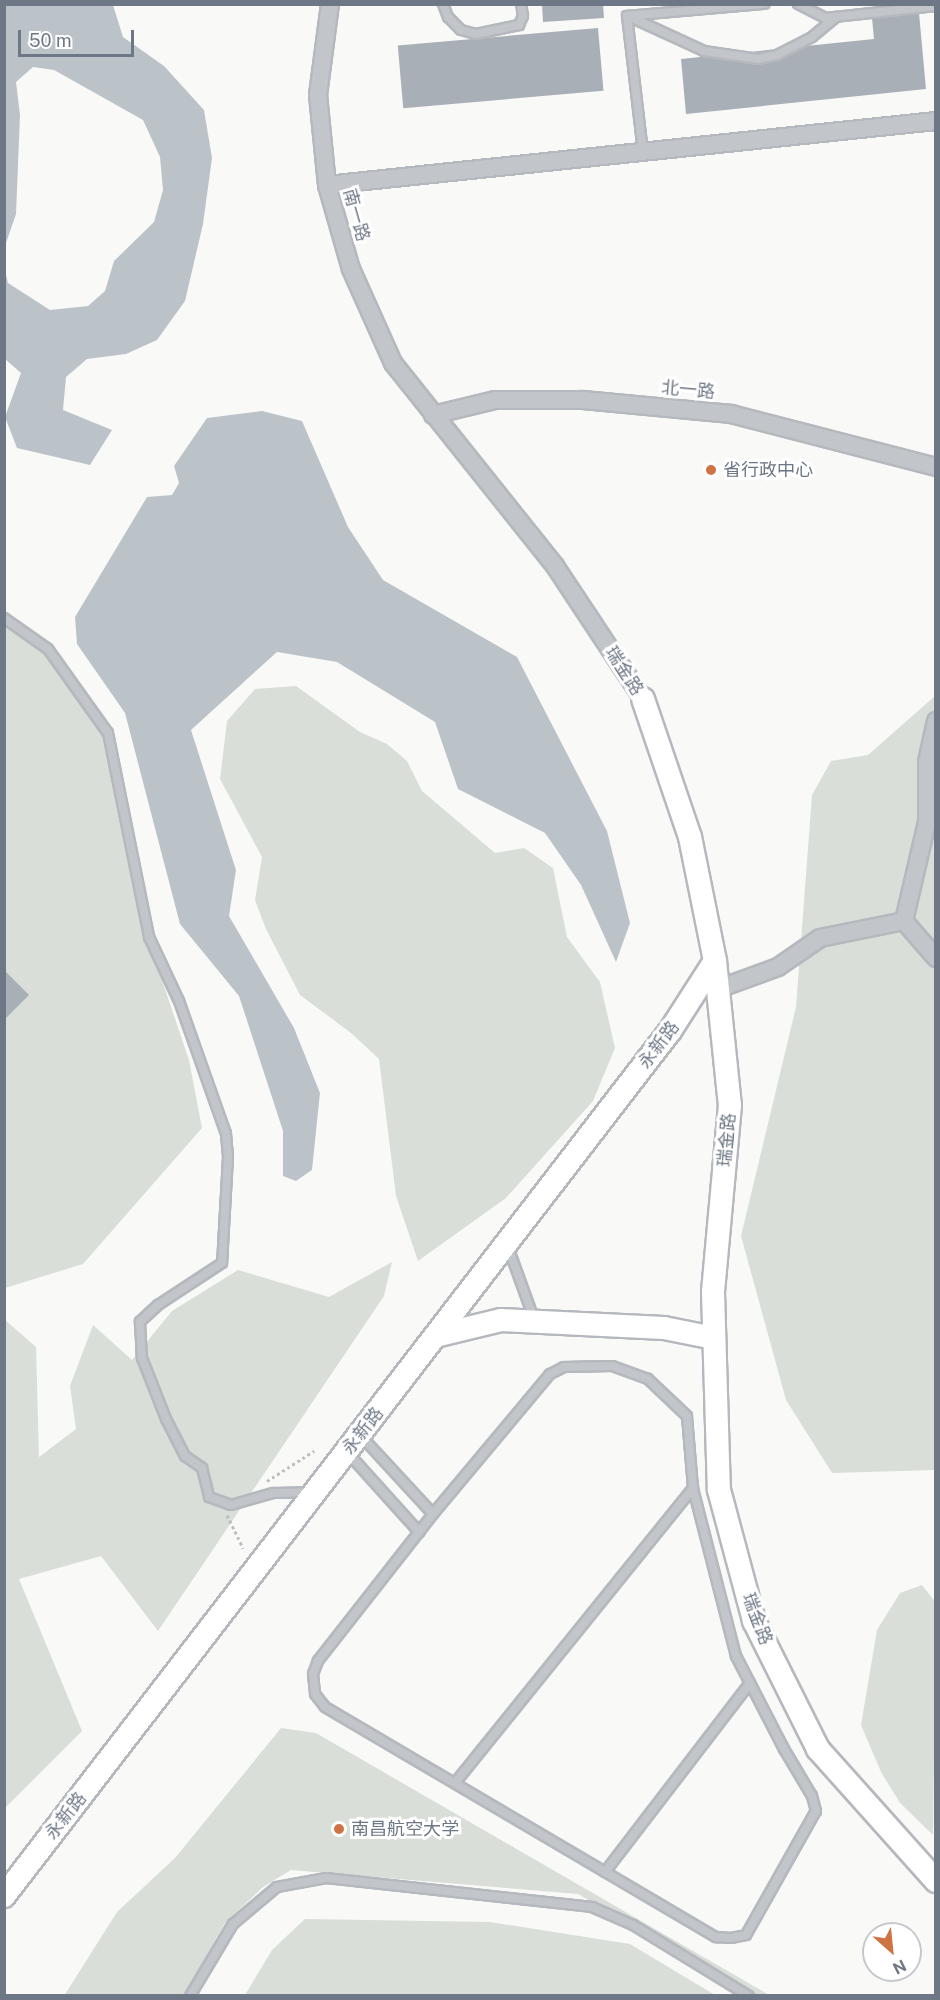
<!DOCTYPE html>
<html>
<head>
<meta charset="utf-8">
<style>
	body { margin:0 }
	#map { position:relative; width:940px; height:2000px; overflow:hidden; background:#f9faf8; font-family:"Public Sans","Noto Sans SC",sans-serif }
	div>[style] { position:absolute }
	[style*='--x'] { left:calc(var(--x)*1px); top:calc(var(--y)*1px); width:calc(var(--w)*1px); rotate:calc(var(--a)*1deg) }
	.green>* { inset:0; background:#d9ded8 }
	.water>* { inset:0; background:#bbc3c8 }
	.building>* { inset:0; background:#a9afb6; transform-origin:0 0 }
	.path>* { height:3px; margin-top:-1.5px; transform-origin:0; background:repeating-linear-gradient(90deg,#bcbec1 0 3px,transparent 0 6px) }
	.roads { filter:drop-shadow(2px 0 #b5b8bd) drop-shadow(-2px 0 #b5b8bd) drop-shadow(0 2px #b5b8bd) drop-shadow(0 -2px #b5b8bd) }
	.lane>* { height:8px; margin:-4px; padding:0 4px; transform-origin:4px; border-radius:4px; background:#c2c5c9 }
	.street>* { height:16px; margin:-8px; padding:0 8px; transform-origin:8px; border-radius:8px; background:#c2c5c9 }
	.secondary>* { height:22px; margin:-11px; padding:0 11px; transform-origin:11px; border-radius:11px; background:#fff }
	.dots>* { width:16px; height:16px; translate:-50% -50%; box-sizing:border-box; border:3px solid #fff; border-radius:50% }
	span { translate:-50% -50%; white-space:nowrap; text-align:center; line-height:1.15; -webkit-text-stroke:6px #fff; paint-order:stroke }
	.street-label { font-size:18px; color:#6d7785 }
	.poi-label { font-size:18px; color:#6d7785 }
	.left { translate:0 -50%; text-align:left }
	.frame { position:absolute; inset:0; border:6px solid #6d7785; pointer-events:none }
	.north { position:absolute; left:862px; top:1922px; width:60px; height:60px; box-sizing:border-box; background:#fff; border:2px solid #c5c9ce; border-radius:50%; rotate:153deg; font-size:16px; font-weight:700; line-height:24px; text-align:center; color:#6d7785 }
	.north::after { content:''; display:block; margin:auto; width:21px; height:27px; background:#ce7343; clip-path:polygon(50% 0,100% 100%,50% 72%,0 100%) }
	.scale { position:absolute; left:18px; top:30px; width:116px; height:27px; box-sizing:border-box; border:3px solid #6d7785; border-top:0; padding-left:8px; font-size:18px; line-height:21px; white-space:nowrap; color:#6d7785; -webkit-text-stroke:4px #fff; paint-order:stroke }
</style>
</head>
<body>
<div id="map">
	<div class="green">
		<div style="clip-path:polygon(5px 623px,47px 652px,106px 739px,140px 915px,189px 1060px,202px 1128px,83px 1264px,5px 1288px)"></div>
		<div style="clip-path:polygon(296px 686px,360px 732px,387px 744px,407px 761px,422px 791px,495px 853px,524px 848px,553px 868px,567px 937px,600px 982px,615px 1048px,593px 1101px,506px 1198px,418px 1261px,396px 1196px,379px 1059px,351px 1033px,300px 995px,266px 929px,255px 900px,262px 857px,220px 779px,227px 721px,255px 689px)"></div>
		<div style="clip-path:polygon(935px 696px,935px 1470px,832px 1473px,786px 1400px,741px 1236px,796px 1007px,812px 795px,831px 761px,868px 755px)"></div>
		<div style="clip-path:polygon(392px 1262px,384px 1296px,158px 1631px,101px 1556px,19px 1579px,82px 1731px,5px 1808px,5px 1320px,36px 1347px,39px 1457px,76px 1429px,70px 1386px,93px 1325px,132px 1360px,172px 1311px,238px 1270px,329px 1297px)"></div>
		<div style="clip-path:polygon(922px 1585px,936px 1603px,933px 1835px,900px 1803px,881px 1772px,861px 1725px,877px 1630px,900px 1593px)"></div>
		<div style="clip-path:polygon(281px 1728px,316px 1733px,769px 1995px,755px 1995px,578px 1894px,291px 1870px,263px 1887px,225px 1923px,184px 1995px,64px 1996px,117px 1912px,175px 1858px)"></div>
		<div style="clip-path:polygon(305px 1919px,490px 1922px,630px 1944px,715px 1995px,245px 1995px,272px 1950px)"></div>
	</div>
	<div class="water">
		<div style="clip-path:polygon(5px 4px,113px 5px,123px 37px,164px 66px,204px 110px,212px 158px,203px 224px,185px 301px,157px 340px,126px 354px,87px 359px,66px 377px,63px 410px,112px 430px,90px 465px,17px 448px,5px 417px,21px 373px,5px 359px,5px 270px,8px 283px,50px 310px,88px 306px,105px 291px,114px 261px,154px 222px,163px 190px,160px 157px,143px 120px,54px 70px,33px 67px,16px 82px,20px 115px,16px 214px,5px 246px)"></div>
		<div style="clip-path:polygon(262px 411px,302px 421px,348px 527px,383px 580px,517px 657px,607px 831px,630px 923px,616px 962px,581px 885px,545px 833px,458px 789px,435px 722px,337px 662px,277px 652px,191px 730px,236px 870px,229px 916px,294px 1028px,320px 1093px,312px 1170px,296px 1181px,283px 1176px,283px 1131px,239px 996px,180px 924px,125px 713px,77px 644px,75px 617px,147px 497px,172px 495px,179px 483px,174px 466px,207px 418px)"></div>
	</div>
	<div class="building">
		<div style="clip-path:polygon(542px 4px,603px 4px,604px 18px,543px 22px)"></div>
		<div style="clip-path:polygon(919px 13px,926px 89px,686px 114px,681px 59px,874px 39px,872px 18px)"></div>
		<div style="left:598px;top:28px;width:63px;height:201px;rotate:85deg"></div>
		<div style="clip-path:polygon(4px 970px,29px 995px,4px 1020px)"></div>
	</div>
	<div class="path">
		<div style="--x:267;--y:1481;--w:56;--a:-32.6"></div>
		<div style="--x:227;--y:1515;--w:37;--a:64"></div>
	</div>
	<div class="roads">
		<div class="lane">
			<div style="--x:443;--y:4;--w:14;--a:69"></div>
			<div style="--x:448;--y:17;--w:18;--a:45"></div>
			<div style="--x:461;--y:30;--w:16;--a:15"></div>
			<div style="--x:476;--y:34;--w:44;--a:-11.8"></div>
			<div style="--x:519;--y:25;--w:10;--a:-66"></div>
			<div style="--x:523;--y:16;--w:12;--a:-99"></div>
			<div style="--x:798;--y:4;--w:30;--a:27"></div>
			<div style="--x:825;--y:18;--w:112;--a:-6.2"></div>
			<div style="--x:628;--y:16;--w:84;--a:24.7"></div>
			<div style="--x:704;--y:51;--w:55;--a:8.4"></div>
			<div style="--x:758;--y:59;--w:19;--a:-12"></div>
			<div style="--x:777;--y:55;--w:39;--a:-27"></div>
			<div style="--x:812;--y:37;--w:31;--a:-40"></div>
			<div style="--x:643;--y:152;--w:137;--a:-96.7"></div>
			<div style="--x:627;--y:16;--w:138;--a:-5"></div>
			<div style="--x:4;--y:618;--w:54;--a:35.2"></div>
			<div style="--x:48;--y:649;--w:103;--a:54.5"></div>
			<div style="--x:108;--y:733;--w:208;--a:78.6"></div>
			<div style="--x:149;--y:937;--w:71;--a:64.9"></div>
			<div style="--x:179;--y:1001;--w:141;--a:70.5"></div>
			<div style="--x:226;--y:1134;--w:23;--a:85"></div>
			<div style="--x:228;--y:1157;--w:106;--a:93.2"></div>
			<div style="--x:222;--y:1263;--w:77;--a:146.7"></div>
			<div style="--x:158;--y:1305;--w:25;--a:137"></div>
			<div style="--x:140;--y:1322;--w:36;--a:87"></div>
			<div style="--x:142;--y:1358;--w:66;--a:68.5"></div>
			<div style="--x:166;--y:1419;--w:42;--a:62.8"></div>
			<div style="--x:185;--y:1456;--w:21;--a:35"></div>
			<div style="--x:202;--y:1468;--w:30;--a:76"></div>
			<div style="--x:209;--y:1497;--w:23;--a:20"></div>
			<div style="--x:231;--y:1505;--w:44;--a:-15.9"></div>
			<div style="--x:273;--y:1493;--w:39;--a:-1"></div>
			<div style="--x:508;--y:1247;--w:77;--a:70.1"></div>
			<div style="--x:347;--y:1452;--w:108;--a:48"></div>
			<div style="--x:419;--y:1532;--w:164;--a:128.1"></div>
			<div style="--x:318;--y:1661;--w:14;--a:111"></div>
			<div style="--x:313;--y:1674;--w:20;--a:84"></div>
			<div style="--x:315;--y:1694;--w:16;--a:52"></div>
			<div style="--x:325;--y:1707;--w:454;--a:30.5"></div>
			<div style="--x:716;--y:1937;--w:15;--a:4"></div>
			<div style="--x:731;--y:1938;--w:15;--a:-11"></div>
			<div style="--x:746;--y:1935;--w:142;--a:-60.6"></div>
			<div style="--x:816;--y:1811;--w:16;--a:-105"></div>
			<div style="--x:812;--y:1796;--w:55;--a:-120.8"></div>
			<div style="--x:784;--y:1749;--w:105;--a:-117.3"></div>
			<div style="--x:736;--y:1656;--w:173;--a:-104.4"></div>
			<div style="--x:693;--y:1488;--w:72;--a:-94.8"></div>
			<div style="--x:687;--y:1416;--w:54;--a:-136.5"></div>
			<div style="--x:648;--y:1379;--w:38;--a:-160"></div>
			<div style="--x:612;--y:1366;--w:48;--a:178.8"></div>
			<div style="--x:564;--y:1367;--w:16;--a:153"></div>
			<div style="--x:550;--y:1374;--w:182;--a:129.9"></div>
			<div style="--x:433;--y:1514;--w:108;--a:-132.7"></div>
			<div style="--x:419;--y:1532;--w:23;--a:-52"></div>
			<div style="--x:455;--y:1783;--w:379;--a:-51.1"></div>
			<div style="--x:605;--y:1872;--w:238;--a:-52.5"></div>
			<div style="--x:190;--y:1996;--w:84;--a:-59.2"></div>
			<div style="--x:233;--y:1924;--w:57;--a:-40.1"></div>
			<div style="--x:277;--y:1887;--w:50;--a:-10.4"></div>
			<div style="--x:326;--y:1878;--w:268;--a:6.2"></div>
			<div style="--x:592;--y:1907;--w:45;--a:23.7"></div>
			<div style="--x:633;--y:1925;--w:136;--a:31.5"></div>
		</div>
		<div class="street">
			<div style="--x:330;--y:4;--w:92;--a:97.5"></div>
			<div style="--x:318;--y:95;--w:90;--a:84.3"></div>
			<div style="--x:327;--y:185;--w:87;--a:74.1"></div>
			<div style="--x:351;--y:269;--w:103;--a:65.9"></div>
			<div style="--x:393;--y:363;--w:260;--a:51.4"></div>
			<div style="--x:555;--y:566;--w:159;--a:56.5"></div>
			<div style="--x:327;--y:185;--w:612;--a:-6"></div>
			<div style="--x:433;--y:415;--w:64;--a:-13.6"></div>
			<div style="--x:495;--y:400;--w:88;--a:0"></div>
			<div style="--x:583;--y:400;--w:149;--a:5.4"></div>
			<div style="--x:731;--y:414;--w:212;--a:14.5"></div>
			<div style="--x:904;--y:921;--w:102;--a:-76.9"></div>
			<div style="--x:927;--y:822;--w:60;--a:-90"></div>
			<div style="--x:927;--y:762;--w:42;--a:-77.6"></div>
			<div style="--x:718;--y:989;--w:64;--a:-20.1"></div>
			<div style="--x:778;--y:967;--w:51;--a:-34.6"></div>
			<div style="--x:820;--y:938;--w:86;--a:-11.4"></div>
			<div style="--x:904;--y:921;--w:49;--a:49.1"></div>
		</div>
		<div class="secondary">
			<div style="--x:643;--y:699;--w:146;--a:71.2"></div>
			<div style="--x:690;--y:837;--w:126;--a:78.6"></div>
			<div style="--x:715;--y:961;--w:145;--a:84.1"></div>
			<div style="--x:730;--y:1105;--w:188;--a:95.2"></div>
			<div style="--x:713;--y:1292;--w:198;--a:88.3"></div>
			<div style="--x:719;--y:1490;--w:136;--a:75"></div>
			<div style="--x:754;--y:1621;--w:143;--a:63.4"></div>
			<div style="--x:818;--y:1749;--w:177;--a:48.2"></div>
			<div style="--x:435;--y:1336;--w:68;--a:-13.6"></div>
			<div style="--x:501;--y:1320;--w:163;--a:2.8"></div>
			<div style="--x:664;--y:1328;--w:51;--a:11.3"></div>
			<div style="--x:4;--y:1896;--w:1092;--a:-52.41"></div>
			<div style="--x:670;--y:1031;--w:83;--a:-57.3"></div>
		</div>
	</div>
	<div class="dots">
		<div style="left:711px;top:470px;background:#ce7343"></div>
		<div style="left:339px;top:1829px;background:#ce7343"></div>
	</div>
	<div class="street-label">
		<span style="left:356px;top:215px;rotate:74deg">南一路</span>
		<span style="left:688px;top:390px;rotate:5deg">北一路</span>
		<span style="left:624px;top:671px;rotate:57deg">瑞金路</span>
		<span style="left:659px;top:1045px;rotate:-53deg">永新路</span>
		<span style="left:727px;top:1140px;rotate:-85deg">瑞金路</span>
		<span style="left:363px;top:1431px;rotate:-52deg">永新路</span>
		<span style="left:757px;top:1619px;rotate:69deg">瑞金路</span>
		<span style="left:66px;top:1816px;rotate:-52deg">永新路</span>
	</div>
	<div class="poi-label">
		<span class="left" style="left:723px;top:470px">省行政中心</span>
		<span class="left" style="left:351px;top:1829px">南昌航空大学</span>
	</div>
	<div class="frame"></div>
	<div class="north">N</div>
	<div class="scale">50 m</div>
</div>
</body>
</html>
